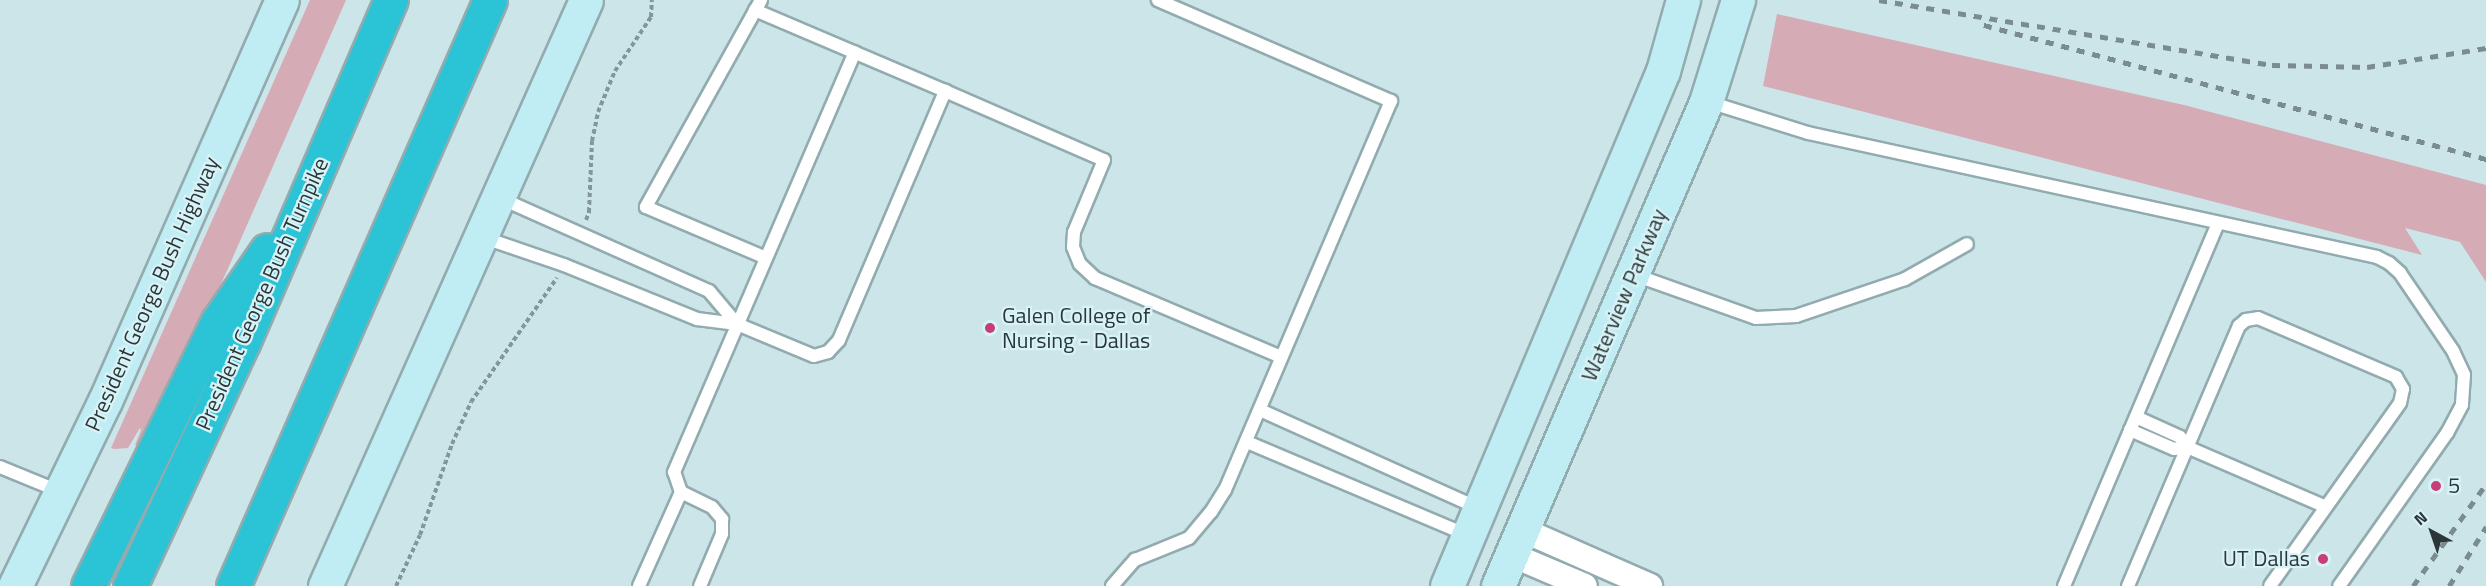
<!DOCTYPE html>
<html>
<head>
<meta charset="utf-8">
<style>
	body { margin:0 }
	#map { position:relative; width:2486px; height:586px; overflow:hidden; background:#cbe5e9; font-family:"Titillium Web",sans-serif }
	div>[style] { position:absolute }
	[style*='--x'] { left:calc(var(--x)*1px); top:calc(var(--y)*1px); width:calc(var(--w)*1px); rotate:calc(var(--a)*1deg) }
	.green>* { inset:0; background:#d5abb6 }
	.path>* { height:4px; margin-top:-2px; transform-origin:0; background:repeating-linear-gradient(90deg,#839699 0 4.5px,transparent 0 7.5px) }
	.roads { filter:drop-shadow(2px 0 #92abaf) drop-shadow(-2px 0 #92abaf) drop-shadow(0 2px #92abaf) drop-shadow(0 -2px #92abaf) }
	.lane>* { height:12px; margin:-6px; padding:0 6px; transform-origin:6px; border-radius:6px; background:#fff }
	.street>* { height:24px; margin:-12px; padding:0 12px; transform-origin:12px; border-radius:12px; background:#fff }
	.secondary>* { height:33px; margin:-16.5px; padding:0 16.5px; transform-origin:16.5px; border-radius:16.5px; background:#bfedf3 }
	.highway>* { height:33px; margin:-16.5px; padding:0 16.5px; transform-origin:16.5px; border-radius:16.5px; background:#2bc3d6 }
	.rail>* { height:4.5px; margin-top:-2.25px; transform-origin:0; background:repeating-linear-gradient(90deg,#7a8c8f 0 8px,transparent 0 16px) }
	.dots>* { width:16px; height:16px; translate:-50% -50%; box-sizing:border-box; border:3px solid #d8f3f7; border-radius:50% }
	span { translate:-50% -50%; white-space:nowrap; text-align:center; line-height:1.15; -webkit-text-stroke:4.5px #d8f3f7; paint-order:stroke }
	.street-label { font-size:22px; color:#2c3638 }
	.poi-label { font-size:22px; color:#2c3638 }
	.left { translate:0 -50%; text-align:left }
	.right { translate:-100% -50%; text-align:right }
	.north { position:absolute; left:2402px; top:502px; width:60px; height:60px; -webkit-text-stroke:4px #d8f3f7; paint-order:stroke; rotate:320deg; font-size:16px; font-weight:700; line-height:24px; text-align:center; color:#2c3638 }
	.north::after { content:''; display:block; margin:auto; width:21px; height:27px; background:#2c3638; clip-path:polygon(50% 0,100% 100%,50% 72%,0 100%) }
</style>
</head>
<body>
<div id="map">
	<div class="green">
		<div style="clip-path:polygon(310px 0,346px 0,185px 366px,146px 447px,135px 445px,141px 430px,140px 428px,128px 448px,114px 449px,111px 448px)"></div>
		<div style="clip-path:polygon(1777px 14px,2184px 105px,2486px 185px,2486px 282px,2460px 242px,2405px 228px,2422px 255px,1763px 86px)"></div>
	</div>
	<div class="path">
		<div style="--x:586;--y:220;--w:9;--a:-69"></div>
		<div style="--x:589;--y:212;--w:71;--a:-87.6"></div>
		<div style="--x:592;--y:141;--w:30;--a:-78"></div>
		<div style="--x:598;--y:112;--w:44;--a:-67.5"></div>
		<div style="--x:615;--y:71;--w:65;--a:-56.3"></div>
		<div style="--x:651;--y:17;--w:17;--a:-87"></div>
		<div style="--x:396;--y:586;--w:56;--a:-64.8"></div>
		<div style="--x:420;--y:535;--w:96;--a:-70.6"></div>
		<div style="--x:452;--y:444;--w:46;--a:-65.7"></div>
		<div style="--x:471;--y:402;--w:151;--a:-55.3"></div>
	</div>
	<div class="roads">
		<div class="lane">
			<div style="--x:761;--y:0;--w:237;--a:119.1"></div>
			<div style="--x:646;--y:207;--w:130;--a:23"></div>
			<div style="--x:755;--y:10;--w:207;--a:23.1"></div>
			<div style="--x:1709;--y:102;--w:104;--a:17.4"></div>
			<div style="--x:1808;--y:133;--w:582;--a:12.29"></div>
			<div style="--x:2377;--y:257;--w:13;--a:27"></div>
			<div style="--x:2389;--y:263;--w:15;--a:42"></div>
			<div style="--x:2400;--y:273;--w:94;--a:55.8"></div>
			<div style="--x:2453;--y:351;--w:26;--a:65"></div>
			<div style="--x:2464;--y:375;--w:30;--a:94"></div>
			<div style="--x:2462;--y:405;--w:32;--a:118"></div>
			<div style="--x:2447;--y:433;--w:187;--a:125.2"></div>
			<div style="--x:500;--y:198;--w:229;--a:24"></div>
			<div style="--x:709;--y:291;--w:43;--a:49.7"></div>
			<div style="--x:482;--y:237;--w:87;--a:18.9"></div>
			<div style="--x:564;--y:265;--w:144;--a:22.1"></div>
			<div style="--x:697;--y:319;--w:40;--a:7.1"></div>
			<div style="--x:737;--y:324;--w:83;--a:22.6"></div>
			<div style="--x:814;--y:356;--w:15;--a:-16"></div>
			<div style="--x:828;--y:352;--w:16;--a:-47"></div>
			<div style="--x:839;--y:340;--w:271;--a:-66.9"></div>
			<div style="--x:945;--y:91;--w:173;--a:23.5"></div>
			<div style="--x:1104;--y:160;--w:78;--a:112.6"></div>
			<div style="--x:1074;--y:232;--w:15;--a:94"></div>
			<div style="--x:1073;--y:247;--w:18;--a:68"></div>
			<div style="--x:1080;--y:264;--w:21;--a:43"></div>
			<div style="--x:1095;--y:278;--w:202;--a:23"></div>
			<div style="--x:1635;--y:275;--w:128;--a:19.6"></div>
			<div style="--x:1756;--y:318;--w:40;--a:-2.9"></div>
			<div style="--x:1796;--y:316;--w:115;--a:-18.7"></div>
			<div style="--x:1905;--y:279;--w:71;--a:-29.4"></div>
			<div style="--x:1260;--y:410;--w:241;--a:24.2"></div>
			<div style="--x:2136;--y:417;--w:48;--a:24.4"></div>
			<div style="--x:2180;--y:437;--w:12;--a:55"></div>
			<div style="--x:2187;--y:447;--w:151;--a:23.3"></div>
			<div style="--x:2130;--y:430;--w:48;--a:23.4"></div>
			<div style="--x:2174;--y:449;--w:13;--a:-9"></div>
			<div style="--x:1247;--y:442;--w:239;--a:22.9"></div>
			<div style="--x:0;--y:467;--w:66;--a:22.3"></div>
			<div style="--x:681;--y:492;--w:34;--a:26"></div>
			<div style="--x:712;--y:507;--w:16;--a:50"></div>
			<div style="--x:722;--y:519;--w:15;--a:90"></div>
			<div style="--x:722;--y:534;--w:56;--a:112.9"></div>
			<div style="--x:639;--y:586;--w:103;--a:-65.9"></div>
			<div style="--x:681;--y:492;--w:21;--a:-109"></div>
			<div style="--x:674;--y:472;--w:457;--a:-66.7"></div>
			<div style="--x:1112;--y:586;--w:35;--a:-49"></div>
			<div style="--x:1135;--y:560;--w:58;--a:-22.2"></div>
			<div style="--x:1189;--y:538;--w:34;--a:-50"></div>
			<div style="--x:1211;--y:512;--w:26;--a:-58"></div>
			<div style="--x:1225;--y:490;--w:423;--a:-66.9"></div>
			<div style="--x:1391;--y:101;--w:254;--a:-156.6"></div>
			<div style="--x:2064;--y:586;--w:394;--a:-67"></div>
			<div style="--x:2128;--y:586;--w:283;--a:-66.9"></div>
			<div style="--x:2239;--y:326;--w:9;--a:-41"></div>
			<div style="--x:2246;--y:320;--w:12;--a:-9"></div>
			<div style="--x:2258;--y:318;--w:150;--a:23.1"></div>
			<div style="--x:2396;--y:377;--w:14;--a:60"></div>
			<div style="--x:2403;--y:389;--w:14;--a:102"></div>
			<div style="--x:2400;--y:403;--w:224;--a:125.4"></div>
		</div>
		<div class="street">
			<div style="--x:1523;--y:530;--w:139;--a:23.8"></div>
			<div style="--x:1512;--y:555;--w:79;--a:23"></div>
		</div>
		<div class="secondary">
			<div style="--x:15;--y:586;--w:206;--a:-64.1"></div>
			<div style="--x:105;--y:401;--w:438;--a:-66.2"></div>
			<div style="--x:325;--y:586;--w:641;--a:-65.99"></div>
			<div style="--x:1447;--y:586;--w:558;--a:-67.25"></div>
			<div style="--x:1663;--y:71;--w:74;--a:-74.3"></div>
			<div style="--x:1498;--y:586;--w:527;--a:-66.74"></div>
			<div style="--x:1706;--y:102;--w:107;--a:-72.6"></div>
		</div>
		<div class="highway">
			<div style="--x:88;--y:586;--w:295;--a:-63.9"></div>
			<div style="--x:218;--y:321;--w:86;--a:-55.4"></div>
			<div style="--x:130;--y:586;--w:268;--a:-65.1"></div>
			<div style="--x:243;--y:343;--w:374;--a:-66.7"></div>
			<div style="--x:233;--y:586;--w:640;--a:-66.32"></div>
		</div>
	</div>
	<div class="rail">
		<div style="--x:1879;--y:0;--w:398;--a:9.4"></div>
		<div style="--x:2272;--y:65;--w:95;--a:1.2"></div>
		<div style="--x:2367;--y:67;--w:121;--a:-9.1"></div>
		<div style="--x:1984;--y:25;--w:520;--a:14.95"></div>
		<div style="--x:2413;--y:586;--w:125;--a:-54.4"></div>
		<div style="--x:2449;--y:586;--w:70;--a:-57.9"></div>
	</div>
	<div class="dots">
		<div style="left:990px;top:328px;background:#c73d74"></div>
		<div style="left:2436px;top:486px;background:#c73d74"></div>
		<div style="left:2323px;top:559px;background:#c73d74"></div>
	</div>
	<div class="street-label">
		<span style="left:152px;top:294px;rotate:-66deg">President George Bush Highway</span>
		<span style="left:262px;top:294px;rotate:-66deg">President George Bush Turnpike</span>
		<span style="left:1624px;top:295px;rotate:-67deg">Waterview Parkway</span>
	</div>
	<div class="poi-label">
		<span class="left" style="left:1002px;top:328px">Galen College of<br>Nursing - Dallas</span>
		<span class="left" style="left:2448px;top:486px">5</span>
		<span class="right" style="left:2310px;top:559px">UT Dallas</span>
	</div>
	<div class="north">N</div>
</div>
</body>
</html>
